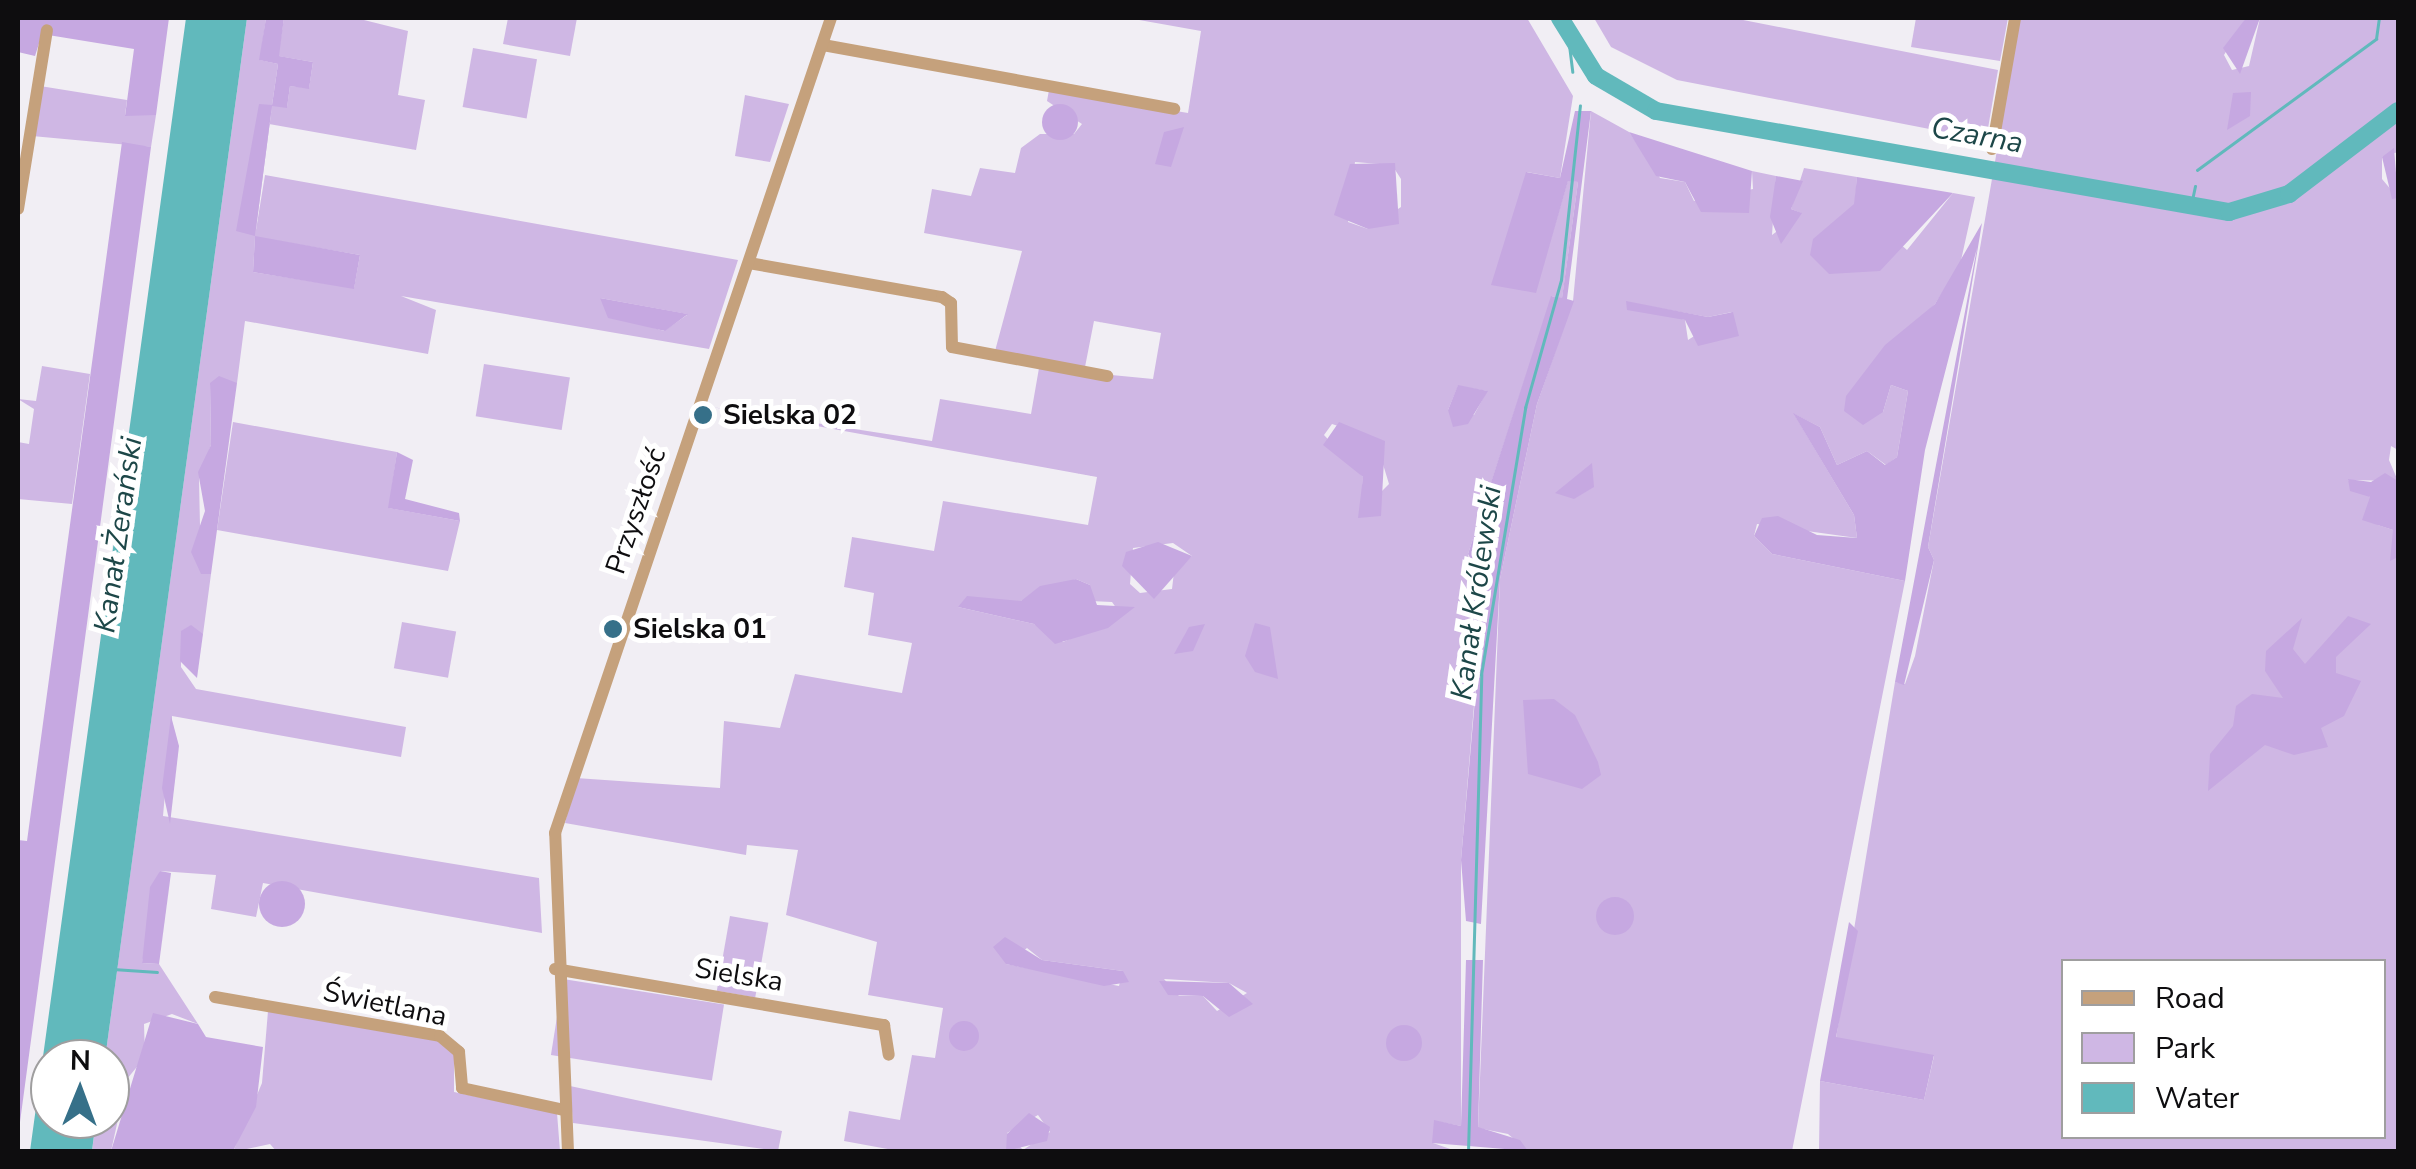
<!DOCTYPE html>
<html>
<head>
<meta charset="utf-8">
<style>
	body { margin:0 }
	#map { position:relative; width:2416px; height:1169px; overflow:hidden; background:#f1eef4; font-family:"Nunito Sans",sans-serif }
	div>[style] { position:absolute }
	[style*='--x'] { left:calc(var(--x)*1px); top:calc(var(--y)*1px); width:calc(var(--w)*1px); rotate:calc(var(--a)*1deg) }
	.green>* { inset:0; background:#cfb7e4; transform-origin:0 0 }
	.forest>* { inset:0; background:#c6a8e1 }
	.round { border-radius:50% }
	.water>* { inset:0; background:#61b9bc }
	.stream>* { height:2.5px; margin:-1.25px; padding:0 1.25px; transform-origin:1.25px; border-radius:1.25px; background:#61b9bc }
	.river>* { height:18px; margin:-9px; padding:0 9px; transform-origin:9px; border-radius:9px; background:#61b9bc }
	.minor>* { height:12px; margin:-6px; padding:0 6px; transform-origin:6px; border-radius:6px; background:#c5a17c }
	.dots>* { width:28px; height:28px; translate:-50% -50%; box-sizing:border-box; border:5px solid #fff; border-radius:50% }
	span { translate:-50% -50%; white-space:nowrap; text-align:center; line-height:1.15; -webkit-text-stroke:10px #fff; paint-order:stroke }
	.poi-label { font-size:28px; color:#0e0d0f; font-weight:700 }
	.left { translate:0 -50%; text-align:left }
	.street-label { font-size:28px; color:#0e0d0f }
	.water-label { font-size:30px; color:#1d4748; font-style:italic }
	.frame { position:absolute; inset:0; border:20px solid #0e0d0f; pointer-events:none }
	.legend { position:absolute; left:2061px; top:959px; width:325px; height:180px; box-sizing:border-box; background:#fff; border:2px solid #9f9e9f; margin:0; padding:12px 18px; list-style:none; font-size:30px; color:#0e0d0f }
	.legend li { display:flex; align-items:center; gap:20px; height:50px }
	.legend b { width:50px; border:2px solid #9f9e9f }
	.north { position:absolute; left:30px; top:1039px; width:100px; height:100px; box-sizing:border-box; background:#fff; border:2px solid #9f9e9f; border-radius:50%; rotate:1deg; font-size:28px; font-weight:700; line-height:40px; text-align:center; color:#0e0d0f }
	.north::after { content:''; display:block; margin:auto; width:35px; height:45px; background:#367089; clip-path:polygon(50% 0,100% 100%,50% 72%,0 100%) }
</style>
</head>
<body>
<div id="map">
	<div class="green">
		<div style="clip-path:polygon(evenodd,247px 18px,266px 18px,260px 60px,278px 64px,272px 105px,287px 107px,290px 86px,309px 88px,313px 62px,278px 56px,284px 18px,356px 18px,408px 31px,398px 95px,425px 100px,416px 150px,269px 124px,272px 106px,255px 236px,265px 175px,738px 260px,709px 349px,401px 296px,436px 310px,428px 354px,245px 321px,237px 383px,210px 383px,211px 445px,199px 478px,201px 574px,211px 574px,203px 634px,181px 631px,181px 667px,196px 689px,406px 727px,401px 757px,172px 716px,163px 816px,539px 878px,542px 933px,263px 883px,256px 917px,211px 909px,216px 875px,160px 871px,142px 963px,159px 964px,198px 1024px,172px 1014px,144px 1024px,145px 1057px,127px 1079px,111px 1151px,92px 1152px,96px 1119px,110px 1119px,105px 1059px,247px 18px,255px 237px,360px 255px,354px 288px,253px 272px,255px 237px,247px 18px,600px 298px,687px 314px,687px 315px,664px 331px,619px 317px,600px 298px)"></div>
		<div style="clip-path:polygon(508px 18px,577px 18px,570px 56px,503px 44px)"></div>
		<div style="clip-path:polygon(evenodd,1128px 18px,1527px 18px,1573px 96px,1560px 178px,1527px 172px,1542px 269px,1568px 180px,1578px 182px,1562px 299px,1552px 296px,1468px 554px,1480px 634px,1461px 860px,1461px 1126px,1435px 1121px,1433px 1143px,1456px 1151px,904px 1152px,844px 1141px,849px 1111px,900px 1120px,912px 1055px,935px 1058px,943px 1008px,868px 995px,877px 942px,786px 915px,798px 850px,747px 845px,746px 855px,565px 823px,576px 778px,720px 788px,724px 721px,780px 728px,795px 674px,902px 693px,912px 643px,868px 635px,874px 593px,844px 587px,852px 537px,934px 551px,943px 501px,1088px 525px,1097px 477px,712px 407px,932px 441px,940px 399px,1031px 414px,1039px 368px,1153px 379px,1161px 333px,1094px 321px,1085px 367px,995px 351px,1022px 251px,924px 233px,932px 189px,971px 196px,980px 168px,1015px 173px,1021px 148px,1040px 134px,1074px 134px,1082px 124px,1047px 101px,1049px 90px,1188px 113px,1201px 31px,1128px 18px,1355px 162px,1392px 165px,1401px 179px,1401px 207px,1368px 229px,1348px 222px,1355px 162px,1128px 18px,1458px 386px,1487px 391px,1474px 415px,1448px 410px,1458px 386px,1128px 18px,1332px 424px,1375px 438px,1389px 484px,1361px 512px,1363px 477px,1324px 435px,1332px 424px,1128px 18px,1173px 543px,1192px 556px,1174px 572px,1172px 589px,1140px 593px,1130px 584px,1133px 548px,1173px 543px,1128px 18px,1076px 579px,1090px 585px,1090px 601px,1112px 602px,1122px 616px,1063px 642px,1034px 624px,958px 607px,1021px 601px,1076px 579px,1128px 18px,1027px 948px,1042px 960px,1123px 971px,1119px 986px,1006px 964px,1027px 948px,1128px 18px,1164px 979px,1229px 983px,1247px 993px,1217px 1011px,1203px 996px,1179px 996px,1164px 979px,1128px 18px,1038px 1115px,1050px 1132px,1023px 1150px,1007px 1133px,1038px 1115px)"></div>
		<div style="clip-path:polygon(1594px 18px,1733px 18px,1998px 70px,1986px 140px,1677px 80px,1611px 47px)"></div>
		<div style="clip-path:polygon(1916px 18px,2008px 18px,2000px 61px,1911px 47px)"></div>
		<div style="clip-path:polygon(evenodd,2020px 18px,2246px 18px,2224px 55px,2232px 70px,2249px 66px,2260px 18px,2398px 18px,2398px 152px,2382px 157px,2382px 179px,2398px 198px,2398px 450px,2391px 446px,2389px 460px,2398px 481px,2348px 480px,2370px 497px,2378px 525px,2393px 530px,2398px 557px,2398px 1151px,1819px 1151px,1820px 1081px,1924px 1100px,1934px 1056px,1836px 1038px,1895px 682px,1905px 684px,1915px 656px,1934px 560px,1928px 547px,2020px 18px,2064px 962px,2384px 962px,2384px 1136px,2064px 1136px,2064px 962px)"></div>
		<div style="left:473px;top:48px;width:65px;height:60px;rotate:10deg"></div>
		<div style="clip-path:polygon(40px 86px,127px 100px,125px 115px,156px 115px,151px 147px,32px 136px)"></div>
		<div style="clip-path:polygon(745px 95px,789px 104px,770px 162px,735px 156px)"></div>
		<div style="clip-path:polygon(evenodd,1591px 111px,1629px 132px,1660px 178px,1685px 182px,1694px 201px,1753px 189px,1752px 171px,1776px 176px,1772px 235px,1801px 213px,1791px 209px,1804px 168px,1857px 177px,1855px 204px,1907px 250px,1953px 193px,1975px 197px,1960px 265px,1935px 304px,1859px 380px,1883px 412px,1891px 385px,1908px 391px,1897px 457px,1886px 465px,1867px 451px,1837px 465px,1820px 427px,1794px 414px,1854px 515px,1857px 538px,1757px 524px,1754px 536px,1772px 554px,1905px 581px,1792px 1151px,1528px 1151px,1508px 1134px,1478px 1128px,1500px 579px,1537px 404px,1573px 301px,1591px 111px,1626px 302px,1708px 317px,1732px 312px,1688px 340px,1685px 320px,1626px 302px)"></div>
		<div style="left:484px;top:364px;width:87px;height:53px;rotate:9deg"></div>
		<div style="clip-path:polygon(42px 366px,90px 374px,72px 504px,18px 499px,18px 442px,29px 444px,34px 409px,18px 399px,36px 401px)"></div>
		<div style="clip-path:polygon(233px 422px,397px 452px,389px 508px,460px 521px,448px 571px,217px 530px)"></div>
		<div style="left:402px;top:622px;width:55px;height:47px;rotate:10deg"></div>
		<div style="left:730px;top:916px;width:39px;height:76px;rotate:10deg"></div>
		<div style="left:563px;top:979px;width:163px;height:77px;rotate:9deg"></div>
		<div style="clip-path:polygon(268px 1011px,440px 1040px,454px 1051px,454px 1092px,557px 1113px,560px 1151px,277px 1152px,270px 1144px,233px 1152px,262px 1083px)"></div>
		<div style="clip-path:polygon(570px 1086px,782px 1131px,778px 1151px,573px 1123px)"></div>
	</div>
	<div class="forest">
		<div style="clip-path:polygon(18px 18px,169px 18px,156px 115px,125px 116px,134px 49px,42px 34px,35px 56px,18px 52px)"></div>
		<div style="clip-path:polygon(266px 18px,284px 18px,279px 56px,313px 62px,309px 89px,290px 86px,287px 108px,272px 106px,255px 236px,360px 255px,354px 289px,253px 272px,255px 236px,236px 231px,259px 104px,272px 105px,278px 64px,259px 60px)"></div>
		<div style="clip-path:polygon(2246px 18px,2260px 18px,2240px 74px,2223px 48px)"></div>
		<div style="clip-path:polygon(2251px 92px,2250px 116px,2227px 130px,2233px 93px)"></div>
		<div class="round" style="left:1042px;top:104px;width:36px;height:36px"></div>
		<div style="clip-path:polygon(1575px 111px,1591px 111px,1567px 299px,1574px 301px,1537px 404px,1500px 579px,1481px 924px,1466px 921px,1461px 860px,1485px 585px,1468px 554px,1551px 296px,1562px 298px,1578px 182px,1568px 181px,1536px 293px,1491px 285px,1526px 172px,1560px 178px)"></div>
		<div style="clip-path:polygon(1184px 127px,1171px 167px,1155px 164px,1164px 132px)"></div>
		<div style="clip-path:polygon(1629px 132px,1752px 171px,1749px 213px,1701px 212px,1685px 182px,1656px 176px)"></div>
		<div style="clip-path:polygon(122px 142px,151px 147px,18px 1137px,18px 840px,27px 841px)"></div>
		<div style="clip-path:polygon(2394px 148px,2398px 198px,2392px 199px,2382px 157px)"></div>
		<div style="clip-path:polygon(1395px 163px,1399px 224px,1368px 229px,1334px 215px,1350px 164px)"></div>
		<div style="clip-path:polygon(1776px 176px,1803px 181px,1791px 209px,1802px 213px,1781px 244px,1770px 217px)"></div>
		<div style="clip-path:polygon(1857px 177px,1953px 193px,1880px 271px,1829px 274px,1810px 255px,1813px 239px,1854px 204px)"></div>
		<div style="clip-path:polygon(1982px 223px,1928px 547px,1934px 560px,1904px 685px,1895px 682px,1977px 248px,1925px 450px,1905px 581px,1772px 554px,1754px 536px,1762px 518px,1778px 516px,1817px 535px,1857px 538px,1854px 515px,1793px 413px,1820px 427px,1837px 465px,1867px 451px,1885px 465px,1897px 457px,1908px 391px,1891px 385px,1883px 412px,1863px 425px,1844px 411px,1846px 396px,1885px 345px,1935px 304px)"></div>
		<div style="clip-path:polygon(600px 298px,688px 314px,665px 331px,608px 318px)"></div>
		<div style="clip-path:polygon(1626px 301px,1708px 317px,1733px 312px,1739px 336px,1698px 346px,1685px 320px,1627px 310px)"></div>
		<div style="clip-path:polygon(219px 376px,237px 383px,211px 574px,201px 574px,191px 552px,205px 511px,198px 472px,211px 445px,210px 383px)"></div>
		<div style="clip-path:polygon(1458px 385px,1488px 391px,1468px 424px,1453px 427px,1448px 410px)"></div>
		<div style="clip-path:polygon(1339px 422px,1385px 441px,1381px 516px,1358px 518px,1363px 477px,1323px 445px)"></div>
		<div style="clip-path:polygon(397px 452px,413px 460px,405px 499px,459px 513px,460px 521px,388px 508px)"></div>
		<div style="clip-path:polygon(1592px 463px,1594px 487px,1574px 499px,1555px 493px)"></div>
		<div style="clip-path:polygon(2385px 473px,2398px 481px,2398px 557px,2390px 561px,2393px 530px,2362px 520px,2370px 497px,2350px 491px,2348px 479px,2371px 482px)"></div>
		<div style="clip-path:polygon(1158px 542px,1192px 556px,1154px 599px,1122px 566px,1126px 552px)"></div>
		<div style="clip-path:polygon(1076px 579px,1090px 585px,1097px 605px,1135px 607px,1108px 628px,1055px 644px,1034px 624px,958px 607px,967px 596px,1021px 601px,1040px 586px)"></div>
		<div style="clip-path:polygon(2348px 616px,2371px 624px,2336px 657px,2336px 673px,2361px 681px,2344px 716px,2321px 728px,2328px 747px,2294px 755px,2265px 745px,2208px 791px,2210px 754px,2233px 726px,2236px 706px,2252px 694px,2283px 698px,2265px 671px,2266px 651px,2302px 618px,2293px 649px,2305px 664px)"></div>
		<div style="clip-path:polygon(1255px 623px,1270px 627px,1278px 679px,1255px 672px,1245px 656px)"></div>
		<div style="clip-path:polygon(1205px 624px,1193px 651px,1174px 654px,1189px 627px)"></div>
		<div style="clip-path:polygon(191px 625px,203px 634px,197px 678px,180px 661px,181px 631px)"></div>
		<div style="clip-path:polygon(1554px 699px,1575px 715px,1598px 762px,1601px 775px,1582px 789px,1528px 774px,1523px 700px)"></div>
		<div style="clip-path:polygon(171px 716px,179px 746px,170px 824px,162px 788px)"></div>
		<div style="clip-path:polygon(160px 871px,171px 873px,159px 964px,142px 963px,150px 887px)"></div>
		<div class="round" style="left:259px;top:881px;width:46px;height:46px"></div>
		<div class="round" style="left:1596px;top:897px;width:38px;height:38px"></div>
		<div style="clip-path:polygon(1849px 922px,1858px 931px,1836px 1037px,1934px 1055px,1924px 1100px,1820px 1081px)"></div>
		<div style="clip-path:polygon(1005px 937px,1042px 960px,1123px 971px,1129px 982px,1104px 986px,1006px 964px,993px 947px)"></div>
		<div style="clip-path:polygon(1466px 960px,1483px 960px,1478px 1127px,1520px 1140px,1528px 1151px,1432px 1143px,1434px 1120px,1461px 1126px)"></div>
		<div style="clip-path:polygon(1159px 981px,1229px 983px,1253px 1004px,1229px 1017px,1203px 996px,1168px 995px)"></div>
		<div style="clip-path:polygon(153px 1013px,198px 1024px,206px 1037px,263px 1047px,256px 1107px,233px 1151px,111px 1151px)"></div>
		<div class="round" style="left:949px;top:1021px;width:30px;height:30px"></div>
		<div class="round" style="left:1386px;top:1025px;width:36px;height:36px"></div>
		<div style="clip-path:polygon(1029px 1113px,1050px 1127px,1047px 1141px,1006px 1151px,1007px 1134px)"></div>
	</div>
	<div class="water">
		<div style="clip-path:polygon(186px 18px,247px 18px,131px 869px,105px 1059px,50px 1059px,50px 1119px,96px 1119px,92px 1151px,30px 1151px)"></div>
	</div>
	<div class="stream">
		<div style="--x:1569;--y:41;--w:31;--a:83"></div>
		<div style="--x:2197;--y:170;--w:222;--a:-36.2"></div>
		<div style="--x:2376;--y:39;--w:21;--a:-82"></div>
		<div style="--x:2191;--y:205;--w:19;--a:-78"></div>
		<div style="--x:113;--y:969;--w:44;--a:3.9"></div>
		<div style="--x:1468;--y:1152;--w:477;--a:-88.4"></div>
		<div style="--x:1481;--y:675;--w:271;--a:-80.6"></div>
		<div style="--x:1525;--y:408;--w:133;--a:-74.3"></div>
		<div style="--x:1561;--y:280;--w:175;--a:-83.8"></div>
	</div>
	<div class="river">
		<div style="--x:1560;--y:18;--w:68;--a:58.2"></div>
		<div style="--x:1596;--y:76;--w:69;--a:30.3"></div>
		<div style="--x:1656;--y:111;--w:582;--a:10"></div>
		<div style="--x:2229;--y:212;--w:63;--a:-16.7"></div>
		<div style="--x:2289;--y:194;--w:137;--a:-37.3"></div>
	</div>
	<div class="minor">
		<div style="--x:823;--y:45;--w:357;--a:10.3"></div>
		<div style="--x:1992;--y:149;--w:133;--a:-80"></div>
		<div style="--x:18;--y:209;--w:181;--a:-80.8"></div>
		<div style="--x:749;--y:263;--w:196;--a:10"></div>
		<div style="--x:942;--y:297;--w:11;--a:34"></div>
		<div style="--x:951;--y:303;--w:44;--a:88.7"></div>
		<div style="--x:952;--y:347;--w:158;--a:10.6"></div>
		<div style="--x:555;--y:969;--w:334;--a:9.7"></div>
		<div style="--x:884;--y:1025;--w:30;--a:81"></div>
		<div style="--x:215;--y:997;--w:228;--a:9.8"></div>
		<div style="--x:440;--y:1036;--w:25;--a:40"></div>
		<div style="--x:459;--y:1052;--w:36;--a:85"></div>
		<div style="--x:462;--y:1088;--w:105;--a:12.1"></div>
		<div style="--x:568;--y:1152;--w:319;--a:-92.3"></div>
		<div style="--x:555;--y:833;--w:860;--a:-71.29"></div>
	</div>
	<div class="dots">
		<div style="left:703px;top:415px;background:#367089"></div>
		<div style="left:613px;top:629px;background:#367089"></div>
	</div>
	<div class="poi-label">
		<span class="left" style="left:723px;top:415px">Sielska 02</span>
		<span class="left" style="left:633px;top:629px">Sielska 01</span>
	</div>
	<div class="street-label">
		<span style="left:636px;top:511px;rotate:-71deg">Przyszłość</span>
		<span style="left:739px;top:975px;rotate:9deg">Sielska</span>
		<span style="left:385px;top:1004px;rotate:12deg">Świetlana</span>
	</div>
	<div class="water-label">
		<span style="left:1977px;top:136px;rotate:10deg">Czarna</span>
		<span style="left:119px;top:535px;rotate:-82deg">Kanał Żerański</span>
		<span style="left:1477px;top:593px;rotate:-82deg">Kanał Królewski</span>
	</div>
	<div class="frame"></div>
	<ul class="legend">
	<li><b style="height:12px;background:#c5a17c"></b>Road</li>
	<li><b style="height:28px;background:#cfb7e4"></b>Park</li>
	<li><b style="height:28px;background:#61b9bc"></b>Water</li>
	</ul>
	<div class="north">N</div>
</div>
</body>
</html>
